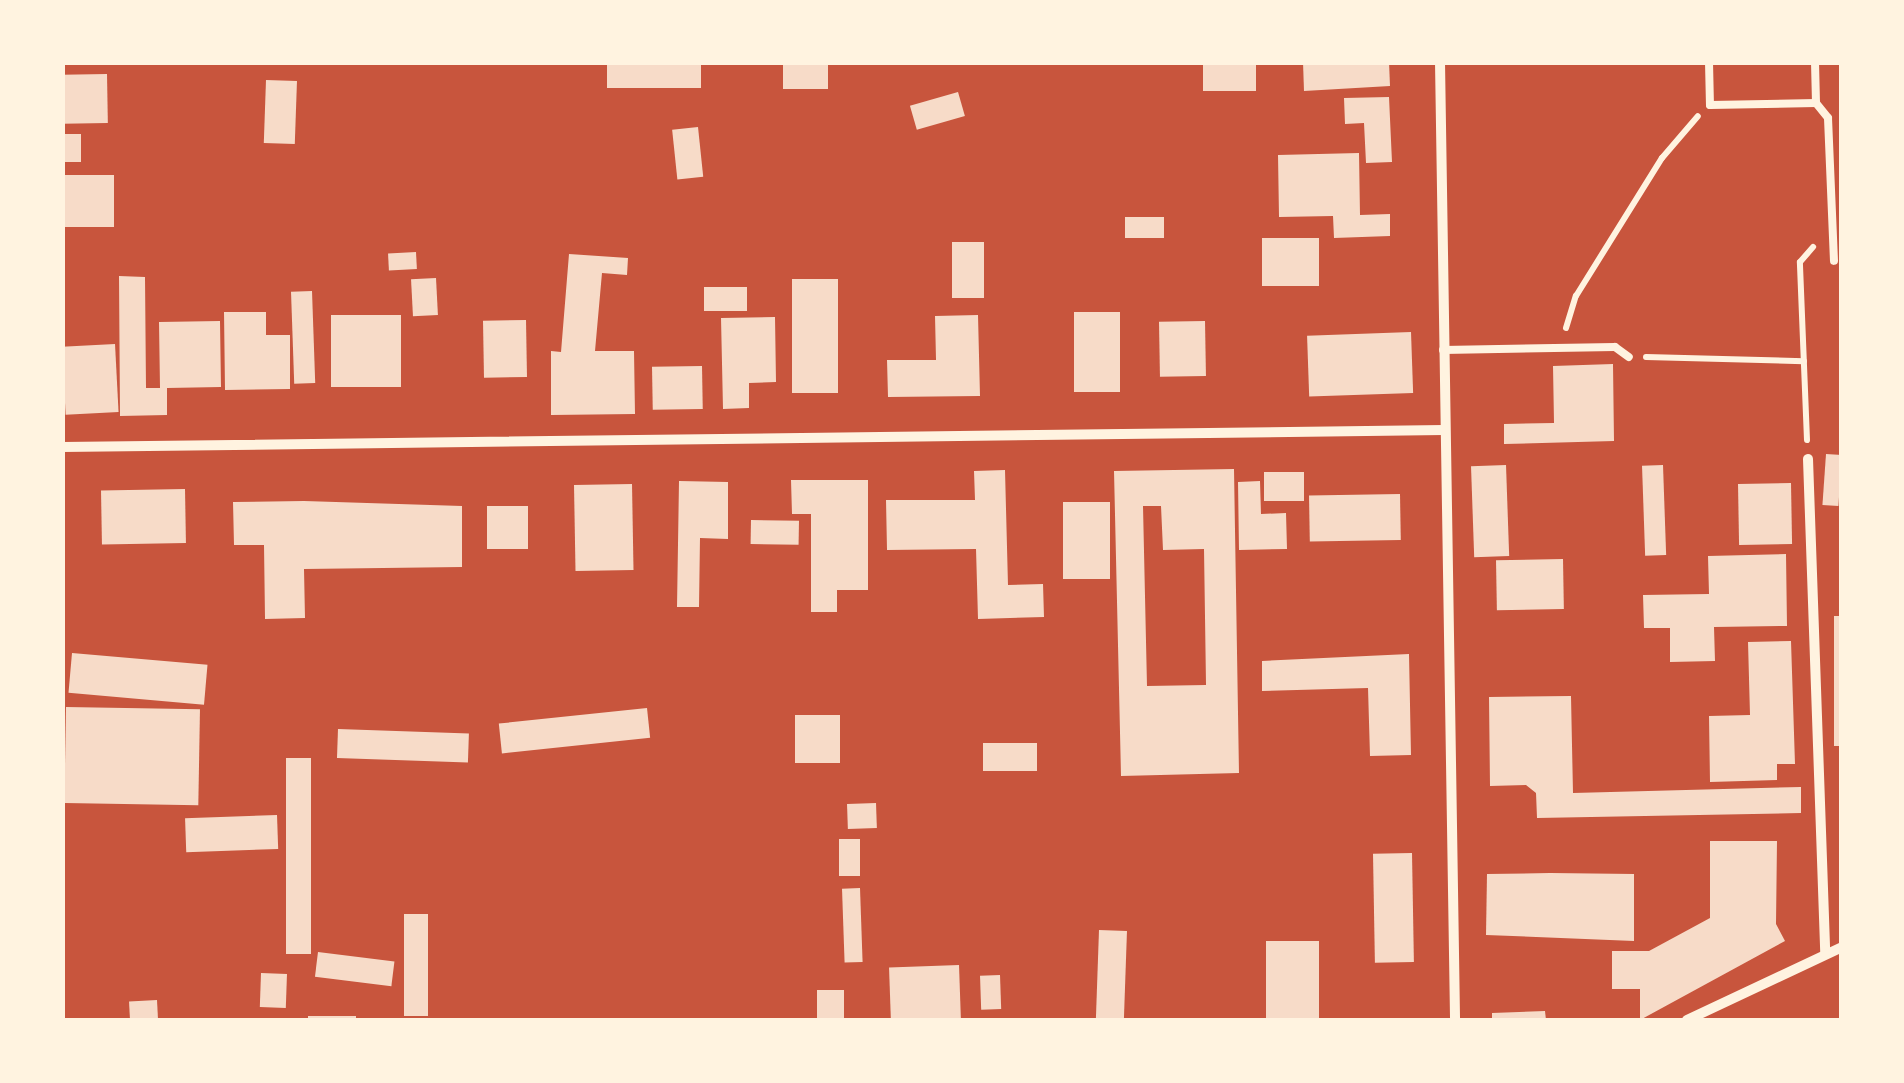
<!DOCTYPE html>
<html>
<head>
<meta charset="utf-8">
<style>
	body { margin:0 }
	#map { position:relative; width:1904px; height:1083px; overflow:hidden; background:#c8553d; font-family:"Work Sans",sans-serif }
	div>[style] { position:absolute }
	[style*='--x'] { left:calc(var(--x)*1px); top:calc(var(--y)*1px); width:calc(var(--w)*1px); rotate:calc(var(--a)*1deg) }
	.building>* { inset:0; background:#f7dbc8; transform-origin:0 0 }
	.path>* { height:6px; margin:-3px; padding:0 3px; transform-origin:3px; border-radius:3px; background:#fff3e0 }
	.service>* { height:8px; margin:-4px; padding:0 4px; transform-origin:4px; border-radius:4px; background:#fff3e0 }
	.minor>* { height:10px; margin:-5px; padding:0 5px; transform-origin:5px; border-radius:5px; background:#fff3e0 }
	span { translate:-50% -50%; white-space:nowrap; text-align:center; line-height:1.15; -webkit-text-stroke:8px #fff3e0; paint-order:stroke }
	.frame { position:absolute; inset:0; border:65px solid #fff3e0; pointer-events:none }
</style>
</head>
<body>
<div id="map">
	<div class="building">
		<div style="left:607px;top:62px;width:94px;height:26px"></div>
		<div style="left:1203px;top:62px;width:53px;height:29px"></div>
		<div style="clip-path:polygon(1303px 62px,1389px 62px,1390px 86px,1304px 91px)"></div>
		<div style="left:783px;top:65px;width:45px;height:24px"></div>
		<div style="left:107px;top:74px;width:49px;height:45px;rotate:89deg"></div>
		<div style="left:266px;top:80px;width:31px;height:63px;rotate:2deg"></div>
		<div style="left:958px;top:92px;width:25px;height:50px;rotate:74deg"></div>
		<div style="clip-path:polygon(1389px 97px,1392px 162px,1366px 163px,1364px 123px,1345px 124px,1344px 98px)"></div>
		<div style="left:698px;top:127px;width:50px;height:26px;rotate:84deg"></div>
		<div style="left:62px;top:134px;width:19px;height:28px"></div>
		<div style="clip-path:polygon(1359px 153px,1360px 215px,1390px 214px,1390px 236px,1334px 238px,1333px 216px,1279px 217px,1278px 155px)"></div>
		<div style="left:62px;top:175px;width:52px;height:52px"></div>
		<div style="left:1125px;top:217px;width:39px;height:21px"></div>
		<div style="left:1262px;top:238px;width:57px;height:48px"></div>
		<div style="left:952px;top:242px;width:32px;height:56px"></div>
		<div style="left:416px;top:252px;width:17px;height:28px;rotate:87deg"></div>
		<div style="clip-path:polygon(569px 254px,628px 258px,627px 275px,602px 273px,595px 351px,634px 351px,635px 414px,551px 415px,551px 351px,561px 352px)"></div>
		<div style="clip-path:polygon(119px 276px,145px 277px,146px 388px,160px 388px,159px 322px,220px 321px,221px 387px,167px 388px,167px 415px,120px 416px)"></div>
		<div style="left:436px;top:278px;width:37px;height:25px;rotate:87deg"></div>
		<div style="left:792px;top:279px;width:46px;height:114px"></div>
		<div style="left:704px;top:287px;width:43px;height:24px"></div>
		<div style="left:312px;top:291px;width:92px;height:21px;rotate:88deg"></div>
		<div style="clip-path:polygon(224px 312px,266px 312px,266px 335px,290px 335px,290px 389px,225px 390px)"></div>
		<div style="left:1074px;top:312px;width:46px;height:80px"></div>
		<div style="left:331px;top:315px;width:70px;height:72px"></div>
		<div style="clip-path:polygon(978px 315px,980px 396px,888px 397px,887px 360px,936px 360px,935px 316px)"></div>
		<div style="clip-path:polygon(775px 317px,776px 382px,749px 383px,749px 408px,723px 409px,721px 318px)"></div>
		<div style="left:526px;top:320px;width:57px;height:43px;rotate:89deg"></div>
		<div style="left:1205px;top:321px;width:55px;height:46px;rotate:89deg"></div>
		<div style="left:1411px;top:332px;width:61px;height:104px;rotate:88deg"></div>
		<div style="left:115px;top:344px;width:68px;height:53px;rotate:87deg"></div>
		<div style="clip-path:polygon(1613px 364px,1614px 441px,1504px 444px,1504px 424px,1554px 423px,1553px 366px)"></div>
		<div style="left:702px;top:366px;width:43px;height:50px;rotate:89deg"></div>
		<div style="left:1826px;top:454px;width:16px;height:51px;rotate:4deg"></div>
		<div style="left:1506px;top:465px;width:91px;height:35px;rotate:88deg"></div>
		<div style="left:1663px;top:465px;width:90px;height:21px;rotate:88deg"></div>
		<div style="clip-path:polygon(evenodd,1234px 469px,1239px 773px,1121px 776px,1114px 471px,1234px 469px,1143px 506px,1161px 506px,1163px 550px,1204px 549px,1206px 685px,1147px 686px,1143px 506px)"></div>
		<div style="clip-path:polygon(1005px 470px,1008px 585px,1043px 584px,1044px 617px,978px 619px,976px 549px,887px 550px,886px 500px,975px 500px,974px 471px)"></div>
		<div style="left:1304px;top:472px;width:29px;height:40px;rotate:90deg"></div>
		<div style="clip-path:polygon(791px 480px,868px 480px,868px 590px,837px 590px,837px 612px,811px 612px,811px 514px,792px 514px)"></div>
		<div style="clip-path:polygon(679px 481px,728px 482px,728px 539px,700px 538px,699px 607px,677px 607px)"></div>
		<div style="clip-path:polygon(1260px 481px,1261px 514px,1286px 513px,1287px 549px,1239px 550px,1238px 482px)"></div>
		<div style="left:1791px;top:483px;width:61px;height:53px;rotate:89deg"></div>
		<div style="left:632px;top:484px;width:86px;height:58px;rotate:89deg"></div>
		<div style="left:185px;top:489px;width:54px;height:84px;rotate:89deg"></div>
		<div style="left:1400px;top:494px;width:46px;height:91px;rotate:89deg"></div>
		<div style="clip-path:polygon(304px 501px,462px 506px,462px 567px,304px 569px,305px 618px,265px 619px,264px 545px,234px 545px,233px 502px)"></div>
		<div style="left:1063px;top:502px;width:47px;height:77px"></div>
		<div style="left:487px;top:506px;width:41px;height:43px"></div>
		<div style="left:751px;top:520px;width:48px;height:24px;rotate:1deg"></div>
		<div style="clip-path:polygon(1786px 554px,1787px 626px,1714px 627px,1715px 661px,1670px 662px,1670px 628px,1644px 628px,1643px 595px,1709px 594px,1708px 556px)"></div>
		<div style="left:1563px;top:559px;width:50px;height:67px;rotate:89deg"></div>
		<div style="left:1834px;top:616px;width:8px;height:130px"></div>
		<div style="clip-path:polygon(1791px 641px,1795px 764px,1777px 764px,1777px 780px,1710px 782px,1709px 716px,1750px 715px,1748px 642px)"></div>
		<div style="left:72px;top:653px;width:136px;height:40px;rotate:5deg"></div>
		<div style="clip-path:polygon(1409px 654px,1411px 755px,1370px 756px,1368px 688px,1262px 691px,1262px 661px)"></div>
		<div style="clip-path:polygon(1571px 696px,1573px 793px,1801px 787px,1801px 813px,1537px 818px,1536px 793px,1526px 785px,1490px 786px,1489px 697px)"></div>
		<div style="left:66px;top:707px;width:134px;height:96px;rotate:1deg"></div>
		<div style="left:647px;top:708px;width:30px;height:149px;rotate:84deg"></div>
		<div style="left:795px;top:715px;width:45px;height:48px"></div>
		<div style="left:338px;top:729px;width:131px;height:29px;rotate:2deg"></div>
		<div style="left:983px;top:743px;width:54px;height:28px"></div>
		<div style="left:286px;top:758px;width:25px;height:196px"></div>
		<div style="left:876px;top:803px;width:25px;height:29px;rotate:88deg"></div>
		<div style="left:277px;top:815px;width:34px;height:92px;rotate:88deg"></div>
		<div style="left:839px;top:839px;width:21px;height:37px"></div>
		<div style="clip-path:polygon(1710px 841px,1777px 841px,1776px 924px,1785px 941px,1640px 1020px,1640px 989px,1612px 989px,1612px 951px,1649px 951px,1710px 918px)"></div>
		<div style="left:1412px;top:853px;width:109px;height:39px;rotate:89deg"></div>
		<div style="clip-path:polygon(1550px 873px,1634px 874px,1634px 941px,1486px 935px,1487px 874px)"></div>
		<div style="left:860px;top:888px;width:74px;height:18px;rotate:88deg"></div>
		<div style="left:404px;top:914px;width:24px;height:102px"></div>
		<div style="left:1099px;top:930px;width:28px;height:90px;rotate:2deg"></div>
		<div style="left:1266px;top:941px;width:53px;height:79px"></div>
		<div style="left:318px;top:952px;width:77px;height:25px;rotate:7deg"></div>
		<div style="left:959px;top:965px;width:55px;height:70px;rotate:88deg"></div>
		<div style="left:261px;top:973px;width:26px;height:34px;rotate:2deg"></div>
		<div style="left:1000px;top:975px;width:34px;height:20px;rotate:88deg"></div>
		<div style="left:817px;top:990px;width:27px;height:30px"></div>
		<div style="left:157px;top:1000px;width:20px;height:28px;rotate:87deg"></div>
		<div style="clip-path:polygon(1545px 1011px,1546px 1020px,1492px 1020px,1492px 1013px)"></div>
		<div style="left:308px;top:1016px;width:48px;height:4px"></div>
	</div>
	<div class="path">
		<div style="--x:1566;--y:328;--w:34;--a:-73"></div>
		<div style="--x:1576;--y:296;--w:163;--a:-58.1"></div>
		<div style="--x:1662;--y:158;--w:55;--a:-49.4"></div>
		<div style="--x:1646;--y:357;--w:158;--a:1.5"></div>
		<div style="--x:1807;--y:440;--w:178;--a:-92.3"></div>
		<div style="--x:1800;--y:262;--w:20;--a:-49"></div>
	</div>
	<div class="service">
		<div style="--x:1709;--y:62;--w:43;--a:88.7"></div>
		<div style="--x:1710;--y:105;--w:106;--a:-1.1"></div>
		<div style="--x:1816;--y:103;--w:41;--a:-91.4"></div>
		<div style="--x:1816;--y:103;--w:19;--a:51"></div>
		<div style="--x:1828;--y:118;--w:143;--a:87.6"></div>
		<div style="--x:1443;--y:350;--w:172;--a:-1"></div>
		<div style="--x:1615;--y:347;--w:17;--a:36"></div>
	</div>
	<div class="minor">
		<div style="--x:1440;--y:62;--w:958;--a:89.1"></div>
		<div style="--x:62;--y:447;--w:1382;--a:-0.7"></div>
		<div style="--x:1808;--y:459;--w:493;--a:88"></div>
		<div style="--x:1687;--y:1020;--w:171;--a:-25.2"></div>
	</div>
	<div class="frame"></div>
</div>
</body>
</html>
